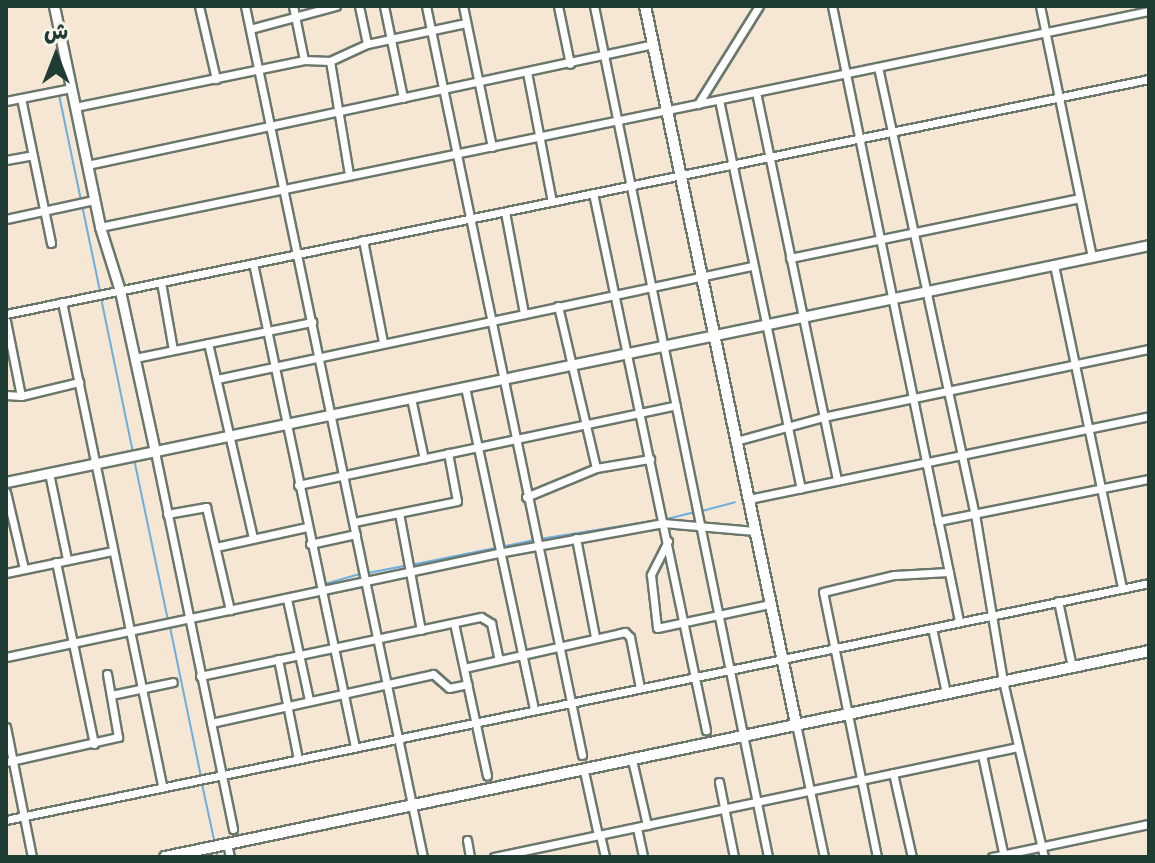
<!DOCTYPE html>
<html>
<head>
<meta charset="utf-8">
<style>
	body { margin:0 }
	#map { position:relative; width:1155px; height:863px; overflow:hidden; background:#f5e7d3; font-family:"Shantell Sans","Playpen Sans Arabic",sans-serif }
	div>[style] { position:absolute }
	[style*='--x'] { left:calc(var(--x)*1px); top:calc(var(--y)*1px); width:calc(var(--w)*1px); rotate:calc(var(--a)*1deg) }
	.stream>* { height:2px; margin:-1px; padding:0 1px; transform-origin:1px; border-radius:1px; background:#6daee1 }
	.roads { filter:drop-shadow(2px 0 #6a786c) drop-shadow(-2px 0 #6a786c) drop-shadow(0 2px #6a786c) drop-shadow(0 -2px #6a786c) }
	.minor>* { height:7px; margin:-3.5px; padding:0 3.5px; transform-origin:3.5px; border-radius:3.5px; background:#fff }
	.tertiary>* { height:9px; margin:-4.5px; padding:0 4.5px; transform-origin:4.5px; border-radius:4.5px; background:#fff }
	.secondary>* { height:10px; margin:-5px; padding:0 5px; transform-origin:5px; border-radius:5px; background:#fff }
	span { translate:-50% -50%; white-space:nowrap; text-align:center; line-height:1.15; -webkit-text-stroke:6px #f7f3e8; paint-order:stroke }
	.frame { position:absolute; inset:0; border:8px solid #1f3d34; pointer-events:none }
	.north { position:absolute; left:16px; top:16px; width:80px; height:80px; -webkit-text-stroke:6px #f7f3e8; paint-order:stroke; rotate:0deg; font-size:22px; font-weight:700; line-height:32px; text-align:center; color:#1f3d34 }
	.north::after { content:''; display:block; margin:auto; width:28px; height:36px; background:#1f3d34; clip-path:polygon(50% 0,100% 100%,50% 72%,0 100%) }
</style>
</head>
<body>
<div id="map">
	<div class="stream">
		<div style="--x:59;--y:95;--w:201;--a:78.2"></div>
		<div style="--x:101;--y:298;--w:158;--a:78.3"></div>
		<div style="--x:134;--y:459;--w:166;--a:78.1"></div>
		<div style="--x:702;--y:511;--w:34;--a:-15"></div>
		<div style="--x:663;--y:520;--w:34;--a:-14"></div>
		<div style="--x:540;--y:539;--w:114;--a:-9.1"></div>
		<div style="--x:501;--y:547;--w:34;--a:-12"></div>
		<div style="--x:411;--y:565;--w:86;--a:-11.4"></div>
		<div style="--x:368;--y:573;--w:38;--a:-11"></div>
		<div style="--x:325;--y:584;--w:37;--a:-16"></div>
		<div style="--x:306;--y:590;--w:14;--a:-17"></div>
		<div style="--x:170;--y:627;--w:153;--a:78.3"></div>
		<div style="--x:202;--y:784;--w:61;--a:77.8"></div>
		<div style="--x:216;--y:850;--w:7;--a:74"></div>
	</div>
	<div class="roads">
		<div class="minor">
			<div style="--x:199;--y:6;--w:75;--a:76.9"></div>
			<div style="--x:245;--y:6;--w:869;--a:78.19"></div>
			<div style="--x:293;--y:6;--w:55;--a:78.5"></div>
			<div style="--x:359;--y:6;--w:39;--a:78"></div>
			<div style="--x:384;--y:6;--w:94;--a:78.3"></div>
			<div style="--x:426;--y:6;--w:765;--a:78.23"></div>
			<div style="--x:463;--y:6;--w:144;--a:78.4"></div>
			<div style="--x:558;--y:6;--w:59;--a:78.3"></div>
			<div style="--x:594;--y:6;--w:869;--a:78.44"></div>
			<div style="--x:832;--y:6;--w:628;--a:78.33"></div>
			<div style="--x:1040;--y:6;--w:256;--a:78.3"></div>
			<div style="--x:250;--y:29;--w:89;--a:-15"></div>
			<div style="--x:330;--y:61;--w:115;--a:80.5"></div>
			<div style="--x:878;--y:67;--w:457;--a:77.8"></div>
			<div style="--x:975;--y:514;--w:169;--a:80.5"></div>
			<div style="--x:1003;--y:681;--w:181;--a:76.9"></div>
			<div style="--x:527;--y:72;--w:132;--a:79.1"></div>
			<div style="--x:756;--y:92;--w:397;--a:78.2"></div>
			<div style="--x:21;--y:98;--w:148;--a:78.3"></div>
			<div style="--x:719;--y:100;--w:397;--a:78.1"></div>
			<div style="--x:6;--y:101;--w:66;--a:-11.3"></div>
			<div style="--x:698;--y:104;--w:115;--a:-58.1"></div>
			<div style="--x:75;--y:107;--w:234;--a:-11.6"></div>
			<div style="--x:304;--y:60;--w:26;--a:2"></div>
			<div style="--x:330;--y:61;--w:41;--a:-24.7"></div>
			<div style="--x:367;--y:44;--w:101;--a:-12"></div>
			<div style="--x:6;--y:160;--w:27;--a:-10"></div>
			<div style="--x:87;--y:165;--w:580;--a:-12.05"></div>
			<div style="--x:593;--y:193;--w:549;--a:78.12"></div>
			<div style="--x:505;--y:212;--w:104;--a:79.4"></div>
			<div style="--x:6;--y:219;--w:90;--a:-12.2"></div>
			<div style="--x:100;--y:227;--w:1071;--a:-11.64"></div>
			<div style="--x:363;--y:240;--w:104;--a:78.9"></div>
			<div style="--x:790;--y:258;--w:295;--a:-11.7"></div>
			<div style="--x:253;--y:263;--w:495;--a:78.1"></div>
			<div style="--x:1054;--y:265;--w:331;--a:78.1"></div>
			<div style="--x:161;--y:282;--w:69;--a:80"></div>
			<div style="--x:62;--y:302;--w:495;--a:78.3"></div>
			<div style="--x:558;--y:306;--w:166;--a:76.8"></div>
			<div style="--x:6;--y:314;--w:1167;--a:-11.62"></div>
			<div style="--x:6;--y:321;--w:76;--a:78.7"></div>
			<div style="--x:208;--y:343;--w:200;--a:77"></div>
			<div style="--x:135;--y:358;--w:181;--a:-11.5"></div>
			<div style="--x:217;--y:379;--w:547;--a:-11.93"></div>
			<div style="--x:465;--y:387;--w:330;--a:77.9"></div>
			<div style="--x:6;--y:395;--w:15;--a:4"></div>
			<div style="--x:21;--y:396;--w:60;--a:-13.6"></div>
			<div style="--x:411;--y:398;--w:62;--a:78"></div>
			<div style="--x:736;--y:441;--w:90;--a:-15.4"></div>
			<div style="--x:823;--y:417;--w:333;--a:-11.8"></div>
			<div style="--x:155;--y:452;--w:385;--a:78.3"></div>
			<div style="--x:49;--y:473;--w:88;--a:78.2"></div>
			<div style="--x:298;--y:485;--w:386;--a:-11.9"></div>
			<div style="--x:6;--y:492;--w:79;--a:76.8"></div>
			<div style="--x:526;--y:497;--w:76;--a:-22.5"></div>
			<div style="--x:596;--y:468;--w:55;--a:-9.5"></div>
			<div style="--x:749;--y:499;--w:409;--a:-11.7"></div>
			<div style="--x:399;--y:513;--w:119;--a:79.4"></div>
			<div style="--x:167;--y:514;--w:40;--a:-10"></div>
			<div style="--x:206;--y:507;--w:106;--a:76.9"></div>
			<div style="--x:938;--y:521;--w:215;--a:-11.3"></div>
			<div style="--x:354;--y:522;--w:105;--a:-11.5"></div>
			<div style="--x:457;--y:501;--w:49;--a:-100.6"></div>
			<div style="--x:576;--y:538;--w:101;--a:79.1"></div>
			<div style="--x:668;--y:541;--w:38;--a:117"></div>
			<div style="--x:651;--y:575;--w:53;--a:83.5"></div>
			<div style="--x:657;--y:628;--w:116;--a:-12"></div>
			<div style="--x:310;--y:544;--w:47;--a:-12.3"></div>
			<div style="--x:216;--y:547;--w:93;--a:-12.4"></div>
			<div style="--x:56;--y:562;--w:186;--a:78.2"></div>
			<div style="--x:6;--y:573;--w:108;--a:-11.7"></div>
			<div style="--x:287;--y:599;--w:103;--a:77.7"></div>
			<div style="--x:1058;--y:601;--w:67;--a:78"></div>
			<div style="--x:454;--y:623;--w:156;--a:77.8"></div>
			<div style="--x:932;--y:628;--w:66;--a:77.8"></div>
			<div style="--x:6;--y:657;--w:503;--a:-11.94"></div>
			<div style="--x:498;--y:553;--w:168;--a:-10.3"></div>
			<div style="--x:663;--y:523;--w:92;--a:5"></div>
			<div style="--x:278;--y:659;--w:102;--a:78.7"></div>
			<div style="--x:464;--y:668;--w:165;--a:-12.6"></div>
			<div style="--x:625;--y:632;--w:7;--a:45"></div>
			<div style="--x:630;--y:637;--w:52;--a:78.9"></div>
			<div style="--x:200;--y:676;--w:287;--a:-11.9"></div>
			<div style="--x:481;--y:617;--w:12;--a:31"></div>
			<div style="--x:491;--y:623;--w:38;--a:78"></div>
			<div style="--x:111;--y:695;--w:63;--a:-11.8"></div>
			<div style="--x:211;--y:723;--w:227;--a:-12.4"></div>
			<div style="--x:433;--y:674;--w:21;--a:41"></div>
			<div style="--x:449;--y:688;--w:19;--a:-12"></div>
			<div style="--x:796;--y:724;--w:136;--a:78.1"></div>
			<div style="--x:6;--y:727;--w:133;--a:78.7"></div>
			<div style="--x:982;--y:755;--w:104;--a:77.8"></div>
			<div style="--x:632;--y:760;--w:67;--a:77"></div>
			<div style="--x:6;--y:762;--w:115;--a:-12.6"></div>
			<div style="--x:118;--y:737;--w:64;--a:-99.9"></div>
			<div style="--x:584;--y:771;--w:66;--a:77.7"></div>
			<div style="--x:893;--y:773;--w:86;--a:77.3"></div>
			<div style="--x:719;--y:782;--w:76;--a:78.7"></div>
			<div style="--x:6;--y:820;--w:1167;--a:-11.71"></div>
			<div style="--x:637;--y:828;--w:30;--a:78"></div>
			<div style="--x:600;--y:835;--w:23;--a:77"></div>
			<div style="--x:467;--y:840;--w:17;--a:80"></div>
			<div style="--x:227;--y:844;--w:13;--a:77"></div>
			<div style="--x:494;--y:857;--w:535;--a:-11.86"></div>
			<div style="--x:877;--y:857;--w:270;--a:-101.5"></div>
			<div style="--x:823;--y:592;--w:73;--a:-13.5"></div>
			<div style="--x:894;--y:575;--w:55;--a:-3.1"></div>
			<div style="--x:992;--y:857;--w:160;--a:-11.9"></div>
		</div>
		<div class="tertiary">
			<div style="--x:54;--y:6;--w:226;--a:78.2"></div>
			<div style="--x:100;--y:227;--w:67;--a:72.6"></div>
			<div style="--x:120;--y:291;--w:165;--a:77.7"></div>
			<div style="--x:6;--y:482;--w:1167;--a:-11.71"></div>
		</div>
		<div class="secondary">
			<div style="--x:645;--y:6;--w:734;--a:78.12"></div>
			<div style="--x:165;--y:857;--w:1005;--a:-11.82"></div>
		</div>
	</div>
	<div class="frame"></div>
	<div class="north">ش</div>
</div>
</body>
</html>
